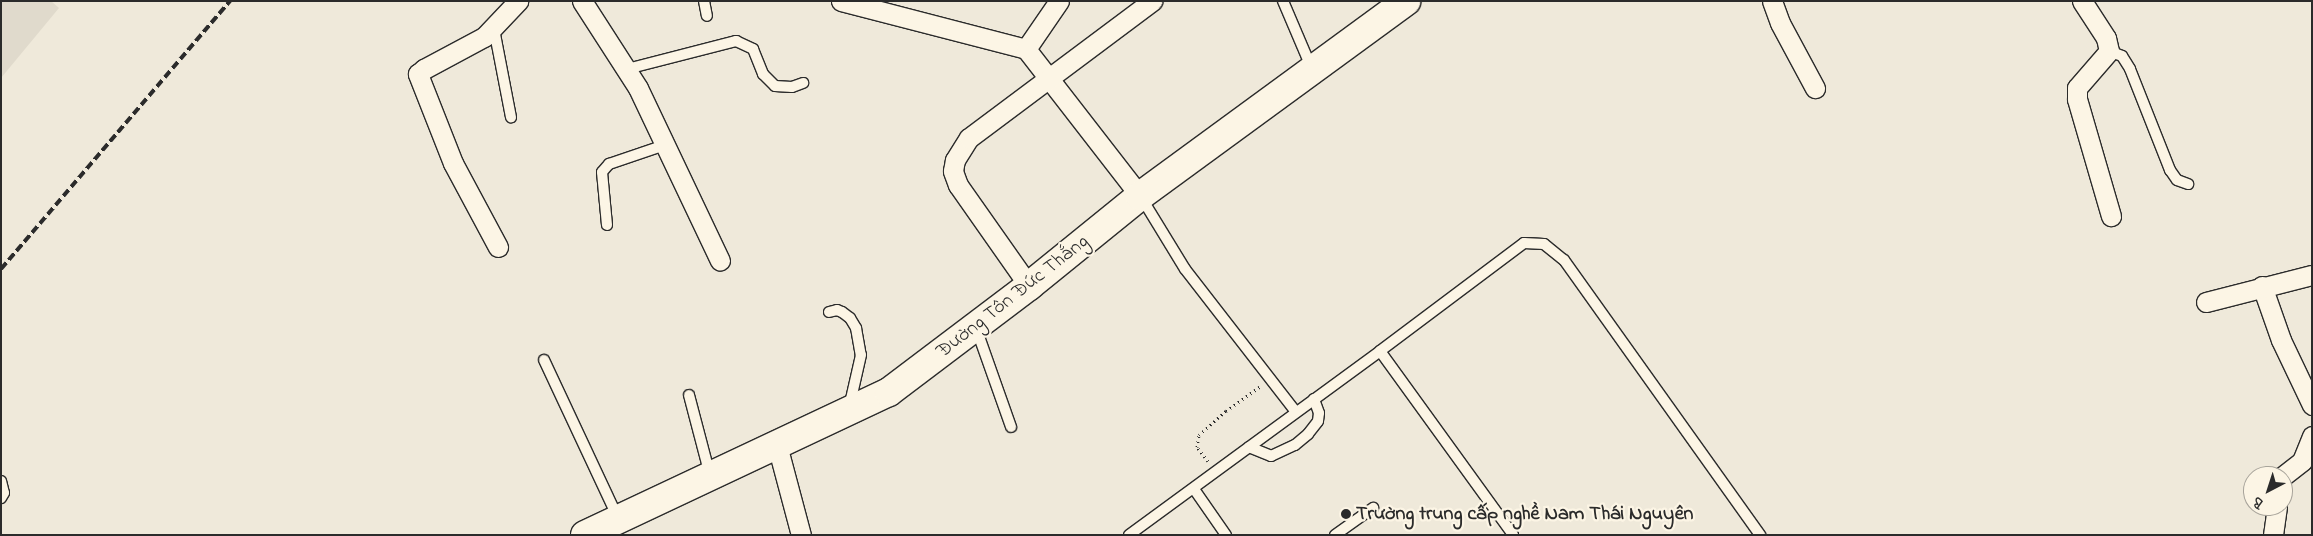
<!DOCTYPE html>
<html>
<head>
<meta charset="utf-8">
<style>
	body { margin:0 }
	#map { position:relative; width:2313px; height:536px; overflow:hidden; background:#efe9da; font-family:"Indie Flower",sans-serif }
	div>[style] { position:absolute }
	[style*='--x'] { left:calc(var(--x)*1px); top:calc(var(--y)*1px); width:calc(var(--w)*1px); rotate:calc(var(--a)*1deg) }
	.built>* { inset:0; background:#e0dacc }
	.path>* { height:3px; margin-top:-1.5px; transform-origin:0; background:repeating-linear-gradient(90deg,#2b2b2b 0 1px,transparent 0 5px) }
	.roads { filter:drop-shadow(1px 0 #2b2b2b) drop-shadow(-1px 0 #2b2b2b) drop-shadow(0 1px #2b2b2b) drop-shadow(0 -1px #2b2b2b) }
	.lane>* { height:10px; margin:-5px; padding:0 5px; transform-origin:5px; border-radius:5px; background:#fcf5e5 }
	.street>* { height:19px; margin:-9.5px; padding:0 9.5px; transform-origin:9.5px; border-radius:9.5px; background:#fcf5e5 }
	.secondary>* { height:28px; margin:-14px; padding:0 14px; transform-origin:14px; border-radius:14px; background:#fcf5e5 }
	.rail>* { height:4px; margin-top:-2px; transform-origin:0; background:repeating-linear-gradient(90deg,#2b2b2b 0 8px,transparent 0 12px) }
	.dots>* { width:14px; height:14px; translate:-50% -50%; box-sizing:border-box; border:2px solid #fcf5e5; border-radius:50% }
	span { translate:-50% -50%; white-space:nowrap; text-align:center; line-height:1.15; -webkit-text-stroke:4.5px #fcf5e5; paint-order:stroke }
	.street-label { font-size:20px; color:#2b2b2b }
	.poi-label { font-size:20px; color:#2b2b2b; font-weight:700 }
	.left { translate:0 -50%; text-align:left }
	.frame { position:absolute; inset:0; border:2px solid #2b2b2b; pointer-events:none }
	.north { position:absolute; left:2243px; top:466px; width:50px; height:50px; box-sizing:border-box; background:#fcf5e5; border:1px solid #a8a49b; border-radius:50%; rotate:220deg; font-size:14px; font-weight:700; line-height:20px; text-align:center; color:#2b2b2b }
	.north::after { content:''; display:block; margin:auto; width:18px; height:22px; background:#2b2b2b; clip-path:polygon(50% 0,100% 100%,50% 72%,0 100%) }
</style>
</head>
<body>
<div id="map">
	<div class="built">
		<div style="clip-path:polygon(1px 1px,51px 1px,59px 8px,1px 78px)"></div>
	</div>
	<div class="path">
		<div style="--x:1208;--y:461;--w:18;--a:-128"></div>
		<div style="--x:1197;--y:447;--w:12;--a:-81"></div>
		<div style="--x:1199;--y:435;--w:36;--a:-42"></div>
		<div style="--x:1226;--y:411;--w:44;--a:-35.8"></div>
	</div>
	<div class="roads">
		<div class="lane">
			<div style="--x:704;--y:1;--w:15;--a:79"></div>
			<div style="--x:1283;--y:1;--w:74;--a:66.9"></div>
			<div style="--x:494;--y:29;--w:90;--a:79.1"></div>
			<div style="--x:2109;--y:51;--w:14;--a:21"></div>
			<div style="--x:2122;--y:56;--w:15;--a:58"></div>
			<div style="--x:2130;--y:69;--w:109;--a:68.4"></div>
			<div style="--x:2170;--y:170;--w:12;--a:55"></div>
			<div style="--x:2177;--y:180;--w:12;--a:20"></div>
			<div style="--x:627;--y:69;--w:113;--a:-14.4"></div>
			<div style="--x:736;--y:41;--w:19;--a:25"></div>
			<div style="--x:753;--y:49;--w:27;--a:68"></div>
			<div style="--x:763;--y:74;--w:17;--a:45"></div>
			<div style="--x:775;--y:86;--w:17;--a:3"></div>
			<div style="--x:792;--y:87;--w:12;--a:-20"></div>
			<div style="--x:1141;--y:197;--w:84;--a:58.6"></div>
			<div style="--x:1185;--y:269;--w:181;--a:52.2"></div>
			<div style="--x:607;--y:225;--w:53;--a:-95.4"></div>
			<div style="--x:602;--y:172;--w:11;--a:-49"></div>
			<div style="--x:609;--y:164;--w:59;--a:-18.7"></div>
			<div style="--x:829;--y:312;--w:8;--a:-14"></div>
			<div style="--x:837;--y:310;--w:5;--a:22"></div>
			<div style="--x:842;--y:312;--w:10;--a:37"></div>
			<div style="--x:850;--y:318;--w:12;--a:59"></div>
			<div style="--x:856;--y:328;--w:27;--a:80"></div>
			<div style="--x:861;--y:355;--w:54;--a:102.8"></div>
			<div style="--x:976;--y:328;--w:105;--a:70.5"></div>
			<div style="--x:1380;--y:351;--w:180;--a:-36.9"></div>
			<div style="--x:1524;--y:243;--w:20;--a:3"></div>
			<div style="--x:1544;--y:244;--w:26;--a:39"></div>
			<div style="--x:1564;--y:260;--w:338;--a:54.5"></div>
			<div style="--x:544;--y:360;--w:174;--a:64.9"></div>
			<div style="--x:689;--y:395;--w:83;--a:75.3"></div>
			<div style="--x:1249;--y:447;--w:24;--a:22"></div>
			<div style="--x:1271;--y:456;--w:26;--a:-25"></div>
			<div style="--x:1295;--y:445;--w:17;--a:-40"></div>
			<div style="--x:1308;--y:434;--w:16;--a:-52"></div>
			<div style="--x:1318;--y:421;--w:8;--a:-83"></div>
			<div style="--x:1319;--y:413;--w:15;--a:-110"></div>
			<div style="--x:1;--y:481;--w:12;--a:76"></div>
			<div style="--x:4;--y:493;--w:6;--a:121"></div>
			<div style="--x:1194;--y:489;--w:56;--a:55.2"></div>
			<div style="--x:1129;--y:535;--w:311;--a:-36.2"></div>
			<div style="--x:1380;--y:351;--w:227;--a:54.1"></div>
			<div style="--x:1335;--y:535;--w:47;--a:-35.4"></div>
		</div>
		<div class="street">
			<div style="--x:582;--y:1;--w:103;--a:57.2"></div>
			<div style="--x:638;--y:88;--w:191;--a:64.6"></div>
			<div style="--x:841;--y:1;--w:191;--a:14.5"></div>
			<div style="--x:1026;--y:49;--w:186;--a:52.2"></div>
			<div style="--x:1772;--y:1;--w:23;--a:70"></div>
			<div style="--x:1780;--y:23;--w:74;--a:61.7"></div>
			<div style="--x:2082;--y:1;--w:44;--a:57"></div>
			<div style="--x:2106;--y:38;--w:13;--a:77"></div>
			<div style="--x:2109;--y:51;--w:49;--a:130.9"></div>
			<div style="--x:2077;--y:88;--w:11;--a:90"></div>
			<div style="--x:2077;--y:99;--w:122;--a:73.8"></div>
			<div style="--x:1026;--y:49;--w:58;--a:-55.5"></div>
			<div style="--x:498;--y:247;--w:95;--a:-118.2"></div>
			<div style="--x:453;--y:163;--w:96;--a:-111.5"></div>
			<div style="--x:418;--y:74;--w:8;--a:-40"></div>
			<div style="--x:424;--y:69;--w:68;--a:-28.1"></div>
			<div style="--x:484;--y:37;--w:50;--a:-46.6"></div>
			<div style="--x:1029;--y:286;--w:123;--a:-125.1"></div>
			<div style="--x:958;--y:185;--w:15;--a:-110"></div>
			<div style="--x:953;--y:171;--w:11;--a:-80"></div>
			<div style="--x:955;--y:160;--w:26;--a:-58"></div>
			<div style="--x:969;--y:138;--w:229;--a:-36.8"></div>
			<div style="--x:2262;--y:286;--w:57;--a:70.6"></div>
			<div style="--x:2281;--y:340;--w:72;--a:64.5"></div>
			<div style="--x:2206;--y:302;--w:109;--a:-14.3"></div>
			<div style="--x:777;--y:445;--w:93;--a:75.1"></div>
			<div style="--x:2283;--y:476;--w:24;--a:-38"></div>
			<div style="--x:2302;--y:461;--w:27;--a:-68"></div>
			<div style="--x:2273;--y:535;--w:29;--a:-82"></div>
		</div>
		<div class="secondary">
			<div style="--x:585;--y:535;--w:336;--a:-25.2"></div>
			<div style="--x:889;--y:392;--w:176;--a:-37.1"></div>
			<div style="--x:1029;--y:286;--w:143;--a:-39"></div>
			<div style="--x:1140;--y:196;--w:330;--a:-36.2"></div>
		</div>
	</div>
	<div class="rail">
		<div style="--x:1;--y:269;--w:353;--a:-49.5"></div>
	</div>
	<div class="dots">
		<div style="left:1346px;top:514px;background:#2b2b2b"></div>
	</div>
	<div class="street-label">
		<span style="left:1013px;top:297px;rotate:-38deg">Đường Tôn Đức Thắng</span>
	</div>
	<div class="poi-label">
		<span class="left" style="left:1356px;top:514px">Trường trung cấp nghề Nam Thái Nguyên</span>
	</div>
	<div class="frame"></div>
	<div class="north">B</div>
</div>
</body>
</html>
